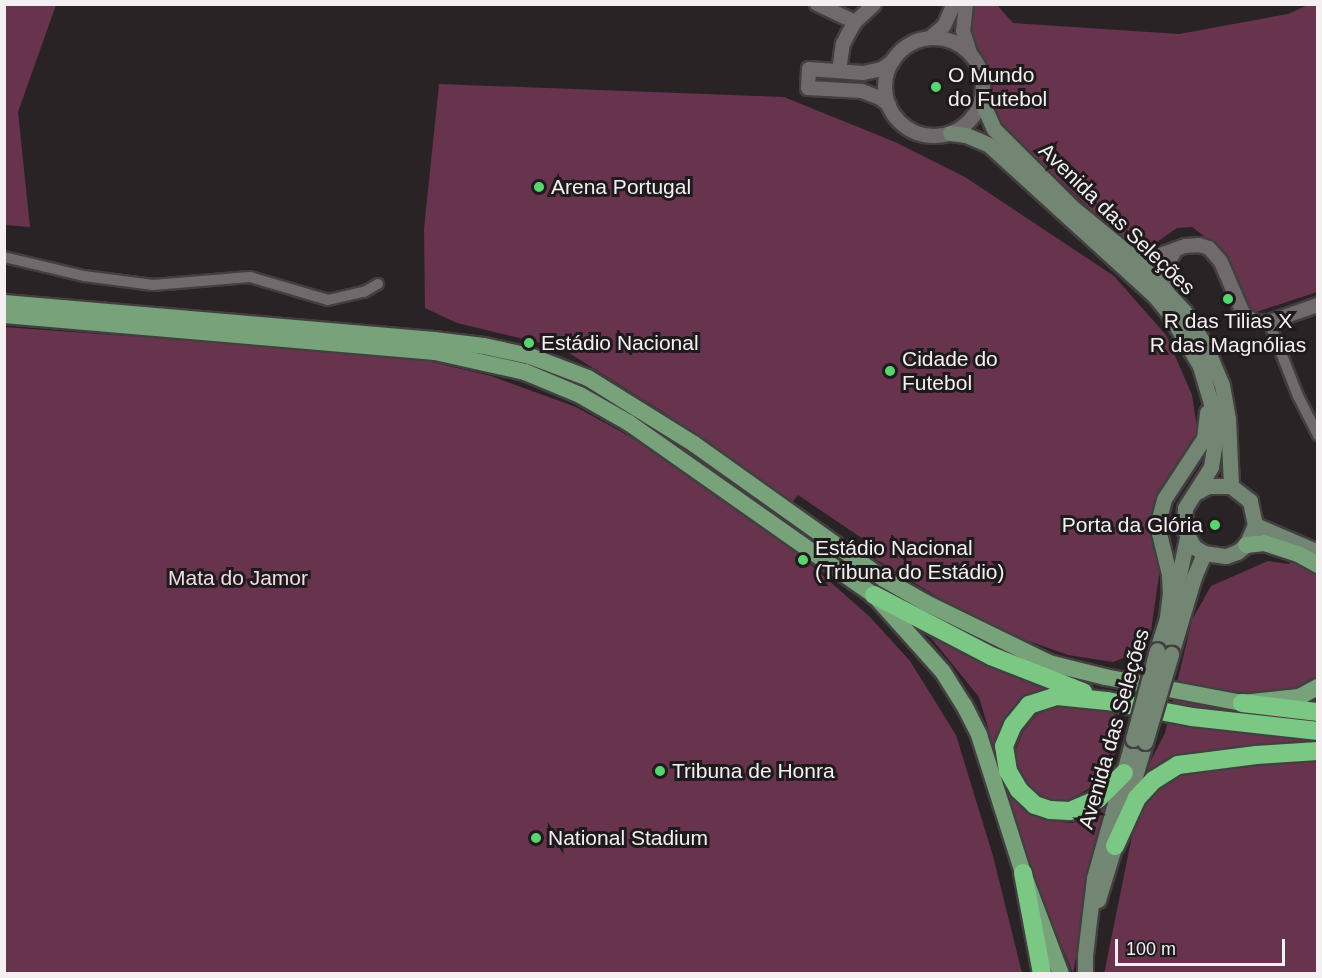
<!DOCTYPE html>
<html>
<head>
<meta charset="utf-8">
<style>
	body { margin:0 }
	#map { position:relative; width:1322px; height:978px; overflow:hidden; background:#292326; font-family:Arial,sans-serif }
	div>[style] { position:absolute }
	[style*='--x'] { left:calc(var(--x)*1px); top:calc(var(--y)*1px); width:calc(var(--w)*1px); rotate:calc(var(--a)*1deg) }
	.green>* { inset:0; background:#68334d }
	.roads { filter:drop-shadow(2px 0 #433f41) drop-shadow(-2px 0 #433f41) drop-shadow(0 2px #433f41) drop-shadow(0 -2px #433f41) }
	.minor>* { height:10px; margin:-5px; padding:0 5px; transform-origin:5px; border-radius:5px; background:#706a6c }
	.tertiary>* { height:14px; margin:-7px; padding:0 7px; transform-origin:7px; border-radius:7px; background:#706a6c }
	.tertiary>.ring { margin:-7px; padding:0; box-sizing:content-box; background:none; border:14px solid #706a6c; border-radius:50% }
	.secondary>* { height:15px; margin:-7.5px; padding:0 7.5px; transform-origin:7.5px; border-radius:7.5px; background:#738673 }
	.primary>* { height:16px; margin:-8px; padding:0 8px; transform-origin:8px; border-radius:8px; background:#77a27a }
	.motorway>* { height:18px; margin:-9px; padding:0 9px; transform-origin:9px; border-radius:9px; background:#7bc784 }
	.bridges { filter:drop-shadow(2px 0 #433f41) drop-shadow(-2px 0 #433f41) drop-shadow(0 2px #433f41) drop-shadow(0 -2px #433f41) }
	.secondary-bridge>* { height:15px; margin:-7.5px; padding:0 7.5px; transform-origin:7.5px; border-radius:7.5px; background:#738673 }
	.dots>* { width:16px; height:16px; translate:-50% -50%; box-sizing:border-box; border:3px solid #1f1a1c; border-radius:50% }
	span { translate:-50% -50%; white-space:nowrap; text-align:center; line-height:1.15; -webkit-text-stroke:6px #1f1a1c; paint-order:stroke }
	.poi-label { font-size:21px; color:#f4f0f2 }
	.left { translate:0 -50%; text-align:left }
	.right { translate:-100% -50%; text-align:right }
	.street-label { font-size:21px; color:#f4f0f2 }
	.park-label { font-size:21px; color:#f4dce6 }
	.frame { position:absolute; inset:0; border:6px solid #f4f0f2; pointer-events:none }
	.scale { position:absolute; left:1115px; top:939px; width:170px; height:27px; box-sizing:border-box; border:3px solid #f4f0f2; border-top:0; padding-left:8px; font-size:18px; line-height:21px; white-space:nowrap; color:#f4f0f2; -webkit-text-stroke:4px #1f1a1c; paint-order:stroke }
</style>
</head>
<body>
<div id="map">
	<div class="green">
		<div style="clip-path:polygon(4px 5px,56px 5px,18px 112px,30px 227px,5px 225px)"></div>
		<div style="clip-path:polygon(967px 5px,997px 5px,1013px 23px,1179px 34px,1288px 14px,1308px 5px,1317px 5px,1317px 292px,1253px 313px,1244px 304px,1221px 249px,1192px 227px,1177px 228px,1150px 247px,1142px 251px,1134px 250px,994px 119px,992px 81px,971px 44px,966px 19px)"></div>
		<div style="clip-path:polygon(439px 84px,784px 97px,895px 142px,965px 177px,1114px 276px,1166px 335px,1192px 395px,1199px 440px,1187px 474px,1168px 512px,1150px 638px,1136px 653px,1113px 662px,1068px 655px,986px 626px,875px 559px,881px 551px,798px 495px,792px 502px,665px 413px,561px 348px,457px 323px,425px 308px,424px 229px)"></div>
		<div style="clip-path:polygon(4px 327px,407px 356px,491px 376px,576px 407px,636px 440px,792px 548px,870px 617px,910px 661px,956px 735px,993px 856px,1022px 973px,5px 973px)"></div>
		<div style="clip-path:polygon(1317px 550px,1317px 973px,1104px 974px,1145px 772px,1165px 733px,1192px 620px,1211px 586px,1268px 561px,1288px 564px)"></div>
		<div style="clip-path:polygon(927px 633px,1047px 687px,1023px 701px,998px 742px,1022px 805px,1051px 821px,1073px 823px,1106px 806px,1073px 973px,1027px 862px,979px 697px)"></div>
		<div style="clip-path:polygon(1075px 704px,1111px 712px,1122px 719px,1114px 758px,1100px 782px,1066px 802px,1041px 797px,1020px 781px,1014px 754px,1023px 732px,1043px 707px)"></div>
	</div>
	<div class="roads">
		<div class="minor">
			<div style="--x:4;--y:257;--w:82;--a:13.4"></div>
			<div style="--x:84;--y:276;--w:70;--a:7.4"></div>
			<div style="--x:153;--y:285;--w:97;--a:-4.7"></div>
			<div style="--x:250;--y:277;--w:81;--a:16.4"></div>
			<div style="--x:328;--y:300;--w:37;--a:-13"></div>
			<div style="--x:364;--y:292;--w:16;--a:-30"></div>
			<div style="--x:1269;--y:322;--w:79;--a:68.6"></div>
			<div style="--x:1298;--y:396;--w:44;--a:62.9"></div>
		</div>
		<div class="tertiary">
			<div style="--x:817;--y:4;--w:42;--a:25.3"></div>
			<div style="--x:966;--y:4;--w:27;--a:96"></div>
			<div style="--x:963;--y:31;--w:23;--a:72"></div>
			<div style="--x:930;--y:38;--w:18;--a:-41"></div>
			<div style="--x:944;--y:26;--w:24;--a:-66"></div>
			<div class="ring" style="left:885px;top:38px;width:84px;height:84px"></div>
			<div style="--x:839;--y:71;--w:27;--a:-82"></div>
			<div style="--x:843;--y:44;--w:11;--a:-63"></div>
			<div style="--x:848;--y:34;--w:14;--a:-60"></div>
			<div style="--x:855;--y:22;--w:26;--a:-43"></div>
			<div style="--x:889;--y:105;--w:11;--a:-142"></div>
			<div style="--x:880;--y:98;--w:19;--a:-159"></div>
			<div style="--x:862;--y:91;--w:54;--a:-176.8"></div>
			<div style="--x:808;--y:88;--w:19;--a:-87"></div>
			<div style="--x:809;--y:69;--w:54;--a:4.2"></div>
			<div style="--x:863;--y:73;--w:19;--a:-12"></div>
			<div style="--x:882;--y:69;--w:14;--a:-36"></div>
			<div style="--x:1134;--y:258;--w:18;--a:0"></div>
			<div style="--x:1152;--y:258;--w:35;--a:-20"></div>
			<div style="--x:1185;--y:246;--w:14;--a:-4"></div>
			<div style="--x:1199;--y:245;--w:10;--a:17"></div>
			<div style="--x:1209;--y:248;--w:18;--a:49"></div>
			<div style="--x:1221;--y:262;--w:56;--a:66.7"></div>
			<div style="--x:1243;--y:313;--w:15;--a:37"></div>
			<div style="--x:1255;--y:322;--w:14;--a:0"></div>
			<div style="--x:1269;--y:322;--w:52;--a:-19.1"></div>
			<div style="--x:1167;--y:290;--w:21;--a:-98"></div>
			<div style="--x:1164;--y:269;--w:23;--a:-59"></div>
		</div>
		<div class="secondary">
			<div style="--x:983;--y:94;--w:15;--a:82"></div>
			<div style="--x:985;--y:109;--w:22;--a:66"></div>
			<div style="--x:994;--y:129;--w:110;--a:45"></div>
			<div style="--x:1072;--y:207;--w:80;--a:39.4"></div>
			<div style="--x:1134;--y:258;--w:73;--a:46.7"></div>
			<div style="--x:1184;--y:311;--w:42;--a:58.6"></div>
			<div style="--x:1206;--y:347;--w:41;--a:67.2"></div>
			<div style="--x:1222;--y:385;--w:35;--a:80"></div>
			<div style="--x:1228;--y:419;--w:67;--a:87.4"></div>
			<div style="--x:950;--y:133;--w:16;--a:7"></div>
			<div style="--x:966;--y:135;--w:25;--a:23"></div>
			<div style="--x:989;--y:145;--w:223;--a:42.3"></div>
			<div style="--x:1154;--y:295;--w:22;--a:51"></div>
			<div style="--x:1168;--y:312;--w:63;--a:59.3"></div>
			<div style="--x:1200;--y:366;--w:50;--a:73.7"></div>
			<div style="--x:1214;--y:414;--w:21;--a:85"></div>
			<div style="--x:1216;--y:435;--w:32;--a:99"></div>
			<div style="--x:1211;--y:467;--w:49;--a:122.4"></div>
			<div style="--x:1185;--y:508;--w:21;--a:93"></div>
			<div style="--x:1184;--y:529;--w:21;--a:61"></div>
			<div style="--x:1194;--y:547;--w:12;--a:31"></div>
			<div style="--x:1204;--y:553;--w:22;--a:8"></div>
			<div style="--x:1226;--y:556;--w:12;--a:-20"></div>
			<div style="--x:1237;--y:552;--w:11;--a:-38"></div>
			<div style="--x:1246;--y:545;--w:22;--a:-66"></div>
			<div style="--x:1255;--y:525;--w:25;--a:-102"></div>
			<div style="--x:1250;--y:501;--w:24;--a:-142"></div>
			<div style="--x:1231;--y:486;--w:23;--a:180"></div>
			<div style="--x:1208;--y:486;--w:13;--a:151"></div>
			<div style="--x:1255;--y:525;--w:69;--a:23.2"></div>
			<div style="--x:1167;--y:617;--w:23;--a:-83"></div>
			<div style="--x:1170;--y:594;--w:20;--a:-93"></div>
			<div style="--x:1169;--y:574;--w:42;--a:-103.7"></div>
			<div style="--x:1159;--y:533;--w:18;--a:-87"></div>
			<div style="--x:1160;--y:515;--w:16;--a:-76"></div>
			<div style="--x:1164;--y:499;--w:73;--a:-56.7"></div>
			<div style="--x:1204;--y:438;--w:26;--a:-83"></div>
			<div style="--x:1157;--y:650;--w:64;--a:-72.7"></div>
			<div style="--x:1176;--y:589;--w:52;--a:-77.8"></div>
			<div style="--x:1171;--y:654;--w:80;--a:-73.4"></div>
			<div style="--x:1194;--y:577;--w:26;--a:-67"></div>
			<div style="--x:1125;--y:811;--w:72;--a:-73.8"></div>
			<div style="--x:1098;--y:900;--w:69;--a:-73.1"></div>
			<div style="--x:1085;--y:974;--w:19;--a:-90"></div>
			<div style="--x:1085;--y:955;--w:78;--a:-83.3"></div>
			<div style="--x:1094;--y:878;--w:144;--a:-74.3"></div>
		</div>
		<div class="primary">
			<div style="--x:4;--y:303;--w:432;--a:4.9"></div>
			<div style="--x:434;--y:340;--w:50;--a:6.8"></div>
			<div style="--x:484;--y:346;--w:47;--a:12.3"></div>
			<div style="--x:530;--y:356;--w:62;--a:20.8"></div>
			<div style="--x:588;--y:378;--w:125;--a:31.9"></div>
			<div style="--x:694;--y:444;--w:233;--a:35.4"></div>
			<div style="--x:884;--y:579;--w:48;--a:29.7"></div>
			<div style="--x:926;--y:603;--w:137;--a:26"></div>
			<div style="--x:1049;--y:663;--w:58;--a:14"></div>
			<div style="--x:1105;--y:677;--w:139;--a:10.7"></div>
			<div style="--x:1242;--y:703;--w:57;--a:-6"></div>
			<div style="--x:1299;--y:697;--w:21;--a:-28"></div>
			<div style="--x:4;--y:315;--w:433;--a:4.9"></div>
			<div style="--x:435;--y:352;--w:92;--a:12.5"></div>
			<div style="--x:525;--y:372;--w:60;--a:22.7"></div>
			<div style="--x:580;--y:395;--w:56;--a:29.7"></div>
			<div style="--x:629;--y:423;--w:299;--a:35.1"></div>
			<div style="--x:874;--y:595;--w:103;--a:48.1"></div>
			<div style="--x:943;--y:672;--w:39;--a:58"></div>
			<div style="--x:964;--y:705;--w:34;--a:63"></div>
			<div style="--x:979;--y:735;--w:145;--a:72.3"></div>
			<div style="--x:1023;--y:873;--w:108;--a:69.4"></div>
			<div style="--x:1246;--y:545;--w:18;--a:-6"></div>
			<div style="--x:1264;--y:543;--w:38;--a:18"></div>
			<div style="--x:1300;--y:555;--w:21;--a:29"></div>
		</div>
		<div class="motorway">
			<div style="--x:874;--y:595;--w:132;--a:27.5"></div>
			<div style="--x:991;--y:656;--w:99;--a:21.4"></div>
			<div style="--x:1242;--y:703;--w:77;--a:6.8"></div>
			<div style="--x:1124;--y:773;--w:37;--a:135"></div>
			<div style="--x:1098;--y:799;--w:30;--a:157"></div>
			<div style="--x:1070;--y:811;--w:20;--a:-177"></div>
			<div style="--x:1050;--y:810;--w:16;--a:-162"></div>
			<div style="--x:1035;--y:805;--w:22;--a:-137"></div>
			<div style="--x:1019;--y:790;--w:22;--a:-120"></div>
			<div style="--x:1008;--y:771;--w:25;--a:-99"></div>
			<div style="--x:1004;--y:746;--w:23;--a:-67"></div>
			<div style="--x:1013;--y:725;--w:26;--a:-51"></div>
			<div style="--x:1029;--y:705;--w:29;--a:-18"></div>
			<div style="--x:1057;--y:696;--w:50;--a:5.7"></div>
			<div style="--x:1107;--y:701;--w:86;--a:10.7"></div>
			<div style="--x:1192;--y:717;--w:127;--a:6.3"></div>
			<div style="--x:1115;--y:846;--w:53;--a:-65.4"></div>
			<div style="--x:1137;--y:798;--w:25;--a:-47"></div>
			<div style="--x:1154;--y:780;--w:28;--a:-32"></div>
			<div style="--x:1178;--y:765;--w:79;--a:-7.3"></div>
			<div style="--x:1256;--y:755;--w:62;--a:-3.7"></div>
			<div style="--x:1023;--y:873;--w:103;--a:79.3"></div>
		</div>
	</div>
	<div class="bridges">
		<div class="secondary-bridge">
			<div style="--x:1133;--y:739;--w:92;--a:-74.9"></div>
			<div style="--x:1145;--y:742;--w:92;--a:-73.5"></div>
		</div>
	</div>
	<div class="dots">
		<div style="left:936px;top:87px;background:#59d56f"></div>
		<div style="left:539px;top:187px;background:#59d56f"></div>
		<div style="left:1228px;top:299px;background:#59d56f"></div>
		<div style="left:529px;top:343px;background:#59d56f"></div>
		<div style="left:890px;top:371px;background:#59d56f"></div>
		<div style="left:1215px;top:525px;background:#59d56f"></div>
		<div style="left:803px;top:560px;background:#59d56f"></div>
		<div style="left:660px;top:771px;background:#59d56f"></div>
		<div style="left:536px;top:838px;background:#59d56f"></div>
	</div>
	<div class="poi-label">
		<span class="left" style="left:948px;top:87px">O Mundo<br>do Futebol</span>
		<span class="left" style="left:551px;top:187px">Arena Portugal</span>
		<span style="left:1228px;top:333px">R das Tilias X<br>R das Magnólias</span>
		<span class="left" style="left:541px;top:343px">Estádio Nacional</span>
		<span class="left" style="left:902px;top:371px">Cidade do<br>Futebol</span>
		<span class="right" style="left:1203px;top:525px">Porta da Glória</span>
		<span class="left" style="left:815px;top:560px">Estádio Nacional<br>(Tribuna do Estádio)</span>
		<span class="left" style="left:672px;top:771px">Tribuna de Honra</span>
		<span class="left" style="left:548px;top:838px">National Stadium</span>
	</div>
	<div class="street-label">
		<span style="left:1117px;top:219px;rotate:44deg">Avenida das Seleções</span>
		<span style="left:1114px;top:729px;rotate:-74deg">Avenida das Seleções</span>
	</div>
	<div class="park-label">
		<span style="left:238px;top:578px">Mata do Jamor</span>
	</div>
	<div class="frame"></div>
	<div class="scale">100 m</div>
</div>
</body>
</html>
